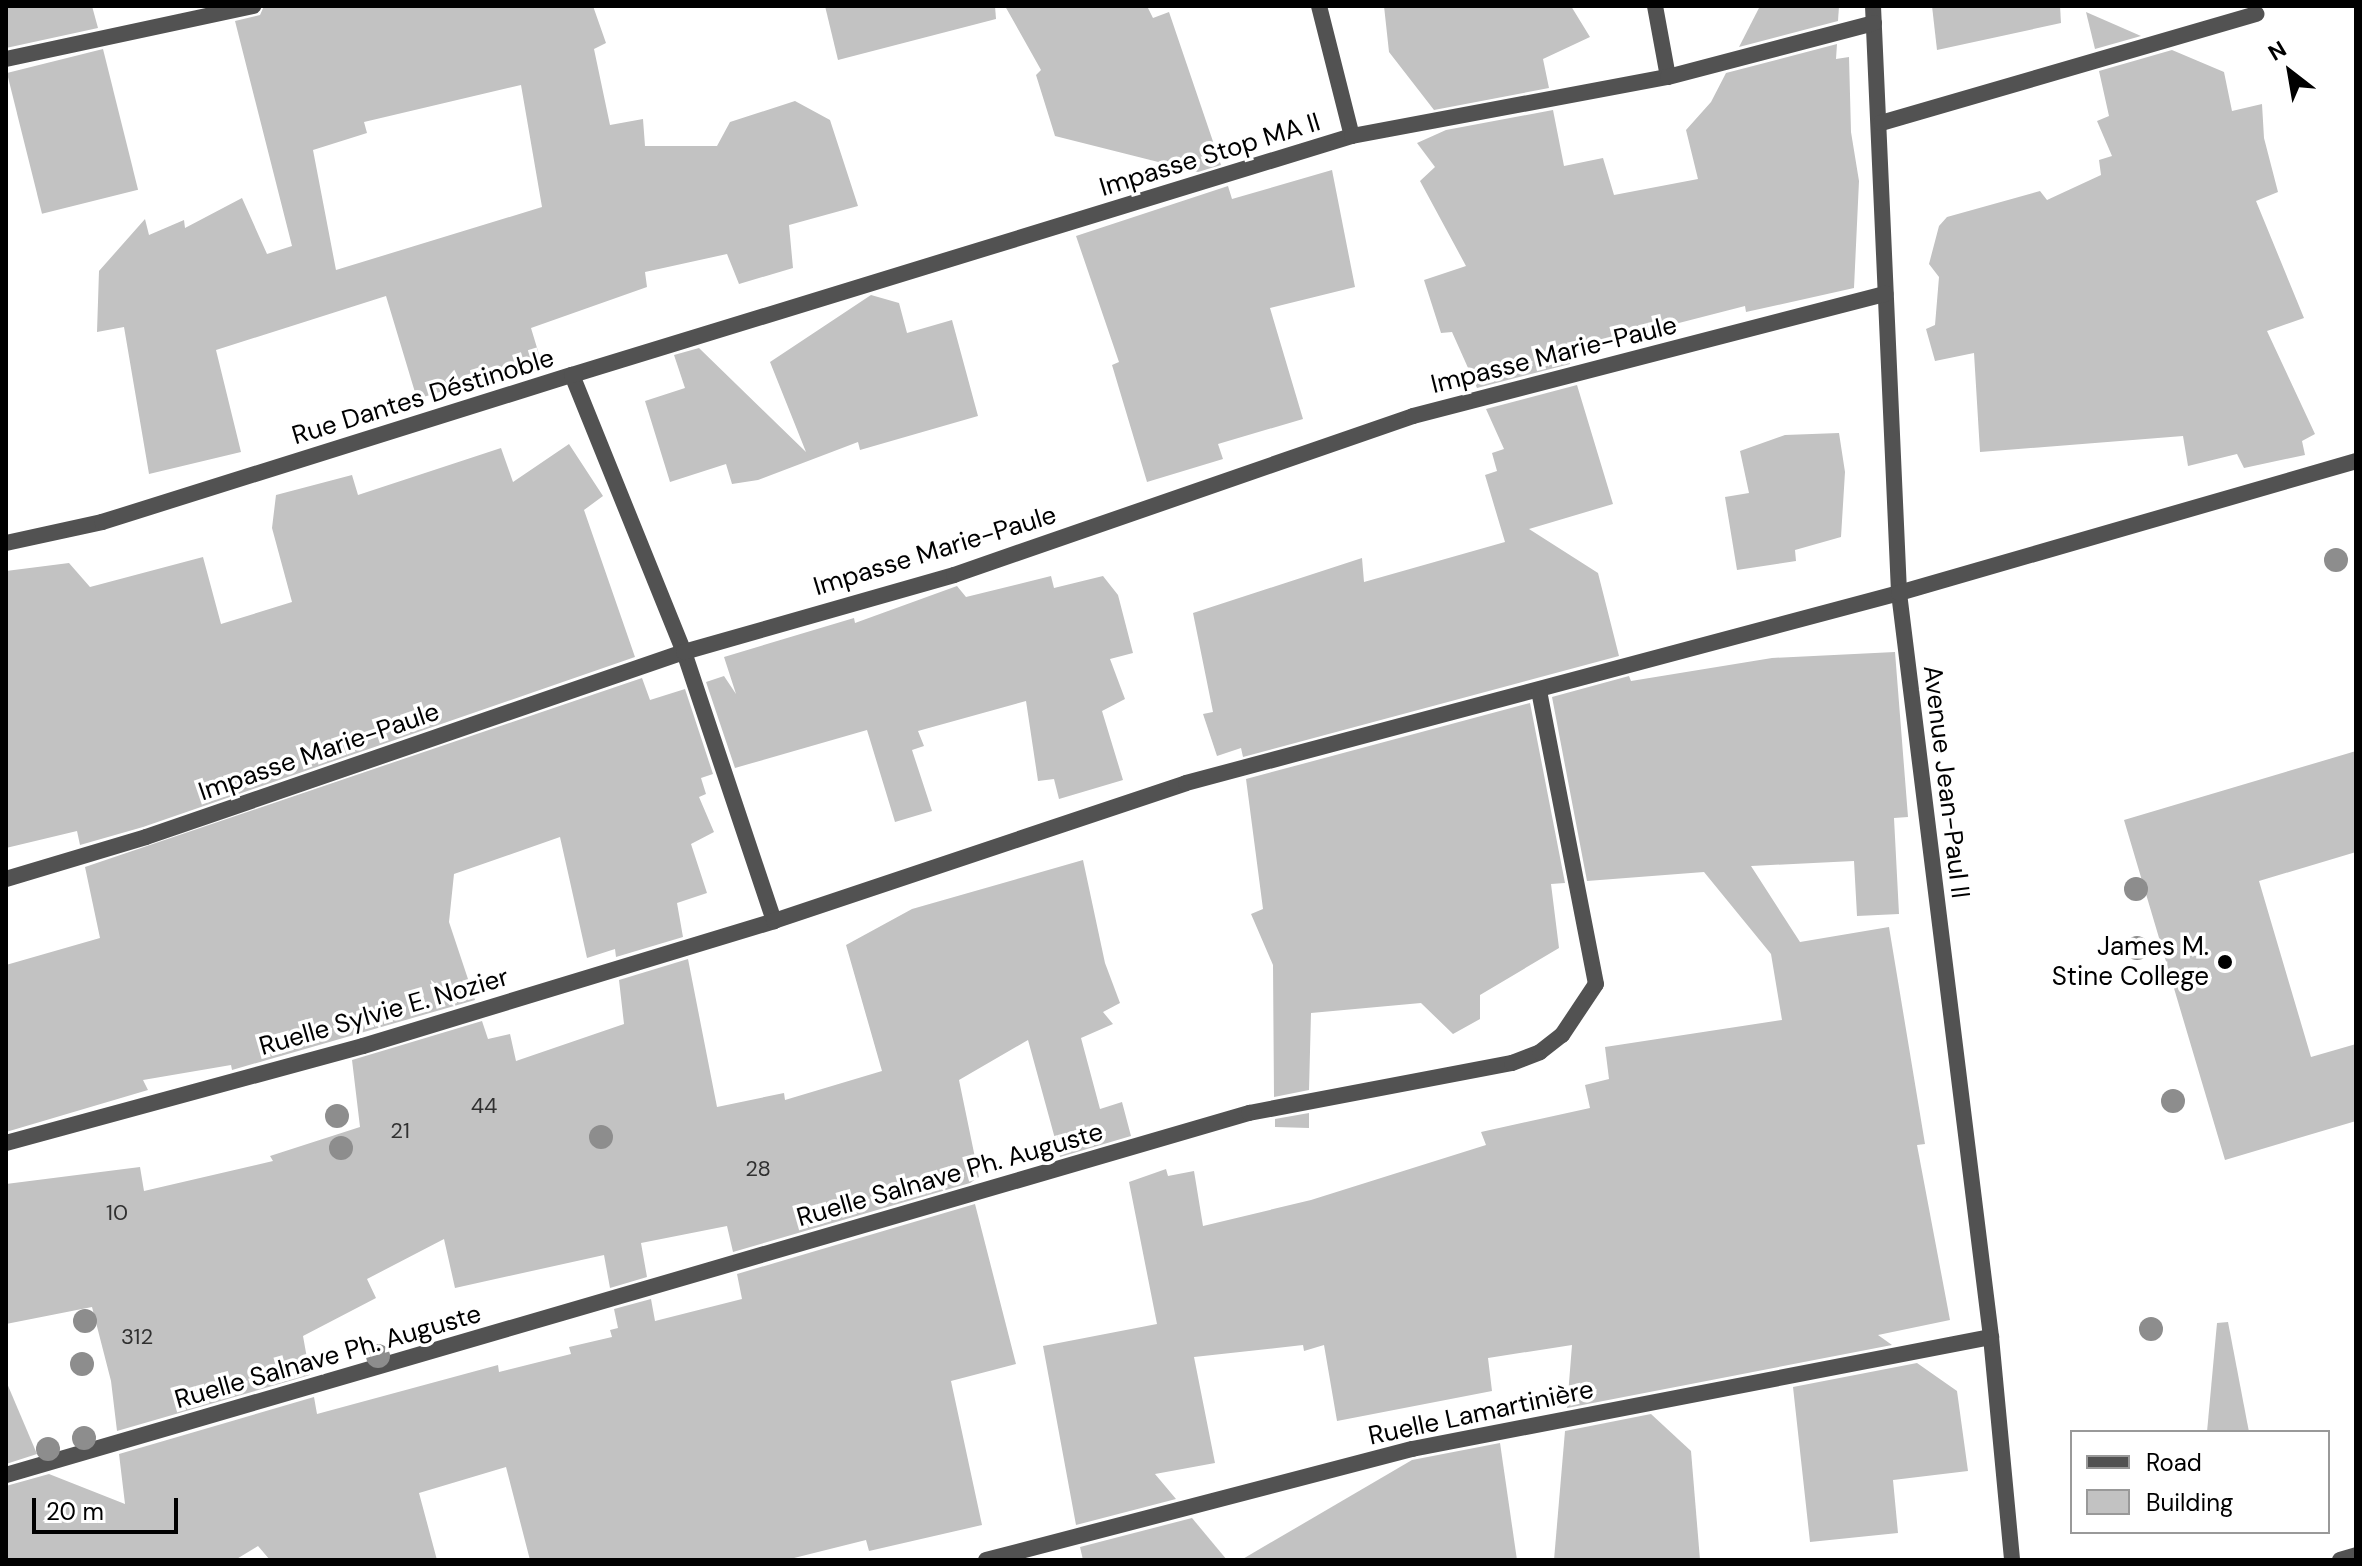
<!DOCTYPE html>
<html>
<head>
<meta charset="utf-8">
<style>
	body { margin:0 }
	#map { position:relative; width:2362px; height:1566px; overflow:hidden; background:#fff; font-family:"DM Sans",sans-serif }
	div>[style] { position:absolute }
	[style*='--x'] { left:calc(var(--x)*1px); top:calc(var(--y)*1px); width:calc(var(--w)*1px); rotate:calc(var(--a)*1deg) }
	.building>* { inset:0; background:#c2c2c2; transform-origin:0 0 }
	.service>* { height:16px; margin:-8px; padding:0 8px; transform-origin:8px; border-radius:8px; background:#525252 }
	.minor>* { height:16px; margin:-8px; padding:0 8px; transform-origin:8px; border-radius:8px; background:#525252 }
	.trees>* { width:24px; height:24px; margin:-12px; border-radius:50%; background:#8d8d8d }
	.dots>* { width:22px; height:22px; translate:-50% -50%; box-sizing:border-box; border:4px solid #fff; border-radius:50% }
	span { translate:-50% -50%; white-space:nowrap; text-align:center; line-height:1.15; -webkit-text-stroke:7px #fff; paint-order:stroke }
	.number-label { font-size:22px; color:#303030 }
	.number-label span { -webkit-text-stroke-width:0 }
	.street-label { font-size:26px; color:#000 }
	.poi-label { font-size:26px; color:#000 }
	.right { translate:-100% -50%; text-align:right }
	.frame { position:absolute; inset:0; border:8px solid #000; pointer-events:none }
	.legend { position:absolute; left:2070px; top:1430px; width:260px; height:104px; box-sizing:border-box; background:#fff; border:2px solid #999; margin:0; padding:10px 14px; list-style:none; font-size:24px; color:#000 }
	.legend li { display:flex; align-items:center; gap:16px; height:40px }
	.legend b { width:40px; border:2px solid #999 }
	.north { position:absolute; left:2250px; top:32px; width:80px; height:80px; -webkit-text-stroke:6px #fff; paint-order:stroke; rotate:329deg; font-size:22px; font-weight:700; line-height:32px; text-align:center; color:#000 }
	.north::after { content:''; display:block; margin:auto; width:28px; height:36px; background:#000; clip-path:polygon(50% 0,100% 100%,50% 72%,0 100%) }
	.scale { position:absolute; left:32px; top:1498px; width:146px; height:36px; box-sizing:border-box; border:4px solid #000; border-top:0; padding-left:10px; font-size:24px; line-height:28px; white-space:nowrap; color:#000; -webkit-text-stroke:6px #fff; paint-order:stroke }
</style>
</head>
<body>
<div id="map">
	<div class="building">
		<div style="clip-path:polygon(6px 6px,92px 6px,98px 28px,6px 48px)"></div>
		<div style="clip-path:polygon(evenodd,264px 6px,593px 6px,606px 43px,594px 49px,610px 125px,643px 119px,645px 146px,717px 146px,730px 122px,795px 101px,830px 120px,858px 206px,789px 225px,793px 268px,739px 284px,727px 254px,645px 272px,647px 287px,531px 328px,541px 361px,417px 399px,386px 296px,216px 350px,241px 452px,149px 474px,124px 327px,97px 332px,99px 271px,145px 219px,149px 235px,184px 220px,185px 228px,242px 198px,267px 254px,292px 246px,235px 21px,260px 15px,264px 6px,521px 85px,542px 207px,336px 270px,313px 150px,367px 133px,364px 122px,521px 85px)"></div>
		<div style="clip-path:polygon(825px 6px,995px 6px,996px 19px,838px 60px)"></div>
		<div style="clip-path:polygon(1005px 6px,1147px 6px,1153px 18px,1169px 12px,1221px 165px,1198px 172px,1055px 136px,1036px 75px,1041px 70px)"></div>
		<div style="clip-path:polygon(1384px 6px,1571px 6px,1590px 37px,1543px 59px,1549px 88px,1434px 110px,1389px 52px)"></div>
		<div style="clip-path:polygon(1760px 6px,1839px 6px,1838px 21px,1739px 47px)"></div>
		<div style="clip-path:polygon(1932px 6px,2060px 6px,2061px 23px,1937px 50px)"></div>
		<div style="clip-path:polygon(2086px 12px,2141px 36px,2095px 49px)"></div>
		<div style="clip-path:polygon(1837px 44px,1836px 59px,1849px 57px,1851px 132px,1859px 181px,1854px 288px,1746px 312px,1745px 306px,1566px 352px,1570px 364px,1477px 388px,1452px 332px,1441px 333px,1424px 280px,1466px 266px,1420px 181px,1435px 167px,1417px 143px,1446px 130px,1553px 110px,1564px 166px,1603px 158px,1614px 195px,1698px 179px,1686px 130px,1711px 102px,1726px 73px)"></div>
		<div style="left:103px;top:49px;width:145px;height:99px;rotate:76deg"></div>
		<div style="clip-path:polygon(2172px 50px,2224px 72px,2232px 111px,2262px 104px,2264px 138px,2278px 192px,2256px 201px,2304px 318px,2267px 331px,2315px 434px,2302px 441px,2305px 455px,2244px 468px,2237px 454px,2188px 466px,2183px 436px,1980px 452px,1974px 353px,1935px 361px,1926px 329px,1935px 325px,1939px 277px,1929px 264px,1939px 226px,1947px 217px,2040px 191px,2047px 200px,2101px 175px,2099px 160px,2112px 156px,2097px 121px,2109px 116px,2099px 71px)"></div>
		<div style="clip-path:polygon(1332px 170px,1355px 287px,1270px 308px,1303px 419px,1218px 444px,1223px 459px,1147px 482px,1112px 365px,1119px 362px,1076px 236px,1228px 186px,1232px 199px)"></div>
		<div style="clip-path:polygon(871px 295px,899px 303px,907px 333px,952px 320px,978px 416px,860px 450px,858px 442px,758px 480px,732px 484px,726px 464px,670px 482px,645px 401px,685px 388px,674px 355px,699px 348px,806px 452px,770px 362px)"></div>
		<div style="clip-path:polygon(1577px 385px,1613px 504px,1529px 529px,1598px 573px,1619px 656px,1243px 757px,1241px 748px,1217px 756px,1203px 714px,1213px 712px,1193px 613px,1362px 558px,1364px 582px,1505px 542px,1485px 475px,1497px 471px,1492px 453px,1504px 449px,1486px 409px)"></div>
		<div style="clip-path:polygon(1839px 433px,1845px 472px,1841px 537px,1795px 550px,1796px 561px,1737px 570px,1725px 497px,1749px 493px,1740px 451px,1785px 435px)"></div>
		<div style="clip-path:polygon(569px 444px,603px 496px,584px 510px,635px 657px,143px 827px,80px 845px,77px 831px,6px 848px,6px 571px,69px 563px,90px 587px,203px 557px,221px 624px,292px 602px,272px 528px,276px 495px,352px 475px,358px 495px,501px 448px,513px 482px)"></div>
		<div style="clip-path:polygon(1051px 576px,1054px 588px,1103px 576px,1118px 595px,1133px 653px,1110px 659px,1125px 699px,1102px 711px,1123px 780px,1059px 799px,1054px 779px,1038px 781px,1026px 701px,918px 731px,924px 746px,912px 750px,932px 811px,895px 822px,867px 730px,735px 768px,706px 682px,724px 676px,736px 694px,724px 657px,854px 618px,855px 623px,957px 586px,966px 597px)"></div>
		<div style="clip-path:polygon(1895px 652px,1908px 817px,1894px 818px,1899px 914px,1857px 916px,1854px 861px,1751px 866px,1800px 942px,1889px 927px,1925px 1144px,1917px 1145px,1950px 1320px,1878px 1335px,1892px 1345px,1567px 1408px,1572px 1345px,1488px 1358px,1492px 1391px,1337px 1421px,1324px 1345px,1304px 1351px,1303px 1345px,1194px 1357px,1215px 1463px,1155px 1474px,1176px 1499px,1076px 1525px,1043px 1346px,1157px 1324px,1129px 1182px,1166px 1169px,1168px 1176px,1194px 1171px,1203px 1226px,1311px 1200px,1486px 1145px,1481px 1132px,1590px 1108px,1585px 1085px,1609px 1079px,1605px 1047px,1782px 1020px,1771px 954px,1704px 872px,1587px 881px,1552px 697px,1629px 676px,1631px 681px,1772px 658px)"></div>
		<div style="clip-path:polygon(642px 678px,650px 700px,685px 689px,713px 774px,701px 778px,706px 794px,699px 797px,714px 832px,691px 844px,707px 893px,677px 903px,683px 937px,616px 957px,615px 949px,587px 958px,560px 837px,454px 874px,449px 922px,475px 1000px,232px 1070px,231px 1065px,143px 1080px,148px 1090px,6px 1132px,6px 965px,100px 938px,85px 867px)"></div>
		<div style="clip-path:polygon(1530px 703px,1565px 883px,1551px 884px,1559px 948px,1480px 995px,1480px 1019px,1453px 1034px,1421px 1003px,1311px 1013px,1309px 1090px,1274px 1097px,1273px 965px,1251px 914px,1263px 909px,1246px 779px)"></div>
		<div style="clip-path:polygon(2356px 751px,2356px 852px,2259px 881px,2311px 1057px,2356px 1044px,2356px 1121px,2225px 1160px,2124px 820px)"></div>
		<div style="clip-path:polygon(1083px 860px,1105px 963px,1120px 1003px,1103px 1012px,1113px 1024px,1081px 1038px,1100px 1109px,1122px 1102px,1131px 1136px,1060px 1157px,1028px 1040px,959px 1080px,979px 1177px,970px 1183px,733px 1252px,727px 1226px,641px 1243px,647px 1277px,610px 1288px,604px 1255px,455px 1288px,444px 1239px,367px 1279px,376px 1298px,303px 1336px,310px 1375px,117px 1431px,111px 1381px,92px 1307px,6px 1324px,6px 1184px,140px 1167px,144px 1191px,273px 1161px,270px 1156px,360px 1127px,352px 1060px,482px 1021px,488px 1039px,510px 1034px,516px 1061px,624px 1024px,619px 980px,688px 959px,717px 1107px,784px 1093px,785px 1100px,882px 1071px,846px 945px,912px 909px)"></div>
		<div style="clip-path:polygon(1309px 1113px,1309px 1128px,1275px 1127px,1275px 1119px)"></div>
		<div style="clip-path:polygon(975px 1204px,1016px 1364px,951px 1381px,982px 1525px,869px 1551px,866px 1540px,786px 1560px,530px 1560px,506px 1467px,419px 1493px,437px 1560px,270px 1560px,258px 1546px,235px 1560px,6px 1560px,6px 1486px,49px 1474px,125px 1504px,119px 1454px,314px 1397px,317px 1414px,498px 1365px,499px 1372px,571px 1354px,569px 1347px,612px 1337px,610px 1330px,618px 1328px,614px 1309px,651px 1299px,655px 1321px,742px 1299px,737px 1274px)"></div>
		<div style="clip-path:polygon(2228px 1322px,2249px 1432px,2207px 1432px,2217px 1323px)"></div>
		<div style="clip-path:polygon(1917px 1363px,1957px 1391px,1968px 1471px,1893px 1480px,1898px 1533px,1810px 1542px,1793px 1387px)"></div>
		<div style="clip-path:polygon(6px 1381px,37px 1454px,6px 1464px)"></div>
		<div style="clip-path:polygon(1651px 1414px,1691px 1451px,1700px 1560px,1554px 1560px,1565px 1431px)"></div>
		<div style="clip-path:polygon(1500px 1443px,1517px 1560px,1241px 1560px,1412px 1460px)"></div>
		<div style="clip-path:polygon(1192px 1518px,1227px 1560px,1083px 1560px,1080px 1547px)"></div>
	</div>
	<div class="service">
		<div style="--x:6;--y:543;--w:98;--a:-12.3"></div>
		<div style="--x:102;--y:522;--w:492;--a:-17.4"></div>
		<div style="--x:572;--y:375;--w:299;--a:68"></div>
		<div style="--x:684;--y:652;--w:284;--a:71.5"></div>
		<div style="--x:6;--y:879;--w:146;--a:-16.7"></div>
		<div style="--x:146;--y:837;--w:569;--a:-18.98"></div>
	</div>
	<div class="minor">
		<div style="--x:1319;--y:6;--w:134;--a:75.8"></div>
		<div style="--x:1655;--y:6;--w:72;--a:79.6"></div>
		<div style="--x:1873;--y:6;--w:588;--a:87.46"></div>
		<div style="--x:1899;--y:593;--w:750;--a:82.95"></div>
		<div style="--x:1991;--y:1337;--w:224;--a:84.6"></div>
		<div style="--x:6;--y:59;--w:253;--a:-12.1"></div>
		<div style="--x:1881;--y:123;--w:391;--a:-16.2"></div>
		<div style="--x:572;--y:375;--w:816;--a:-17.04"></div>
		<div style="--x:1352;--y:136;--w:321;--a:-10.6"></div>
		<div style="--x:1668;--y:77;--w:213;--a:-14.7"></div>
		<div style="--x:684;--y:652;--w:281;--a:-15.9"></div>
		<div style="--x:954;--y:575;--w:486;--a:-19.1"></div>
		<div style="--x:1413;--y:416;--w:488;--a:-14.5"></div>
		<div style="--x:6;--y:1143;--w:370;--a:-15.2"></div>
		<div style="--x:363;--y:1046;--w:430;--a:-16.9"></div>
		<div style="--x:774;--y:921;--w:434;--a:-18.5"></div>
		<div style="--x:1186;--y:783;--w:738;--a:-14.92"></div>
		<div style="--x:1899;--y:593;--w:476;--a:-16.1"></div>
		<div style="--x:6;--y:1475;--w:1295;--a:-16.24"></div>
		<div style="--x:1249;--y:1113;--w:268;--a:-10.8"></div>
		<div style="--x:1512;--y:1063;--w:30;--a:-21"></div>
		<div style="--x:1540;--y:1052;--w:28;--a:-38"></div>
		<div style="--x:1562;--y:1035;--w:61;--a:-56.3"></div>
		<div style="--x:1596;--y:984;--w:299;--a:-101"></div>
		<div style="--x:986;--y:1560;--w:440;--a:-14.6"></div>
		<div style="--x:1412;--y:1449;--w:590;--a:-10.95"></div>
		<div style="--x:2340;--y:1560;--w:17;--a:-17"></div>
	</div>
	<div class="trees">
		<div style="left:2336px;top:560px"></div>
		<div style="left:2136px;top:889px"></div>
		<div style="left:2137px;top:948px"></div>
		<div style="left:2173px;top:1101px"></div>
		<div style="left:337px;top:1116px"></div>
		<div style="left:601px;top:1137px"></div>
		<div style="left:341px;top:1148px"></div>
		<div style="left:85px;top:1321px"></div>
		<div style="left:2151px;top:1329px"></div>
		<div style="left:378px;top:1356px"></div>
		<div style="left:82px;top:1364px"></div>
		<div style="left:84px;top:1438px"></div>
		<div style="left:48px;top:1449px"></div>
	</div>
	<div class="dots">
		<div style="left:2225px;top:962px;background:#000"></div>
	</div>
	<div class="number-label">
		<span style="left:484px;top:1106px">44</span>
		<span style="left:400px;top:1131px">21</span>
		<span style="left:758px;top:1169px">28</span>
		<span style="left:117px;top:1213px">10</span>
		<span style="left:137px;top:1337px">312</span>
	</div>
	<div class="street-label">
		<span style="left:1210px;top:155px;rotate:-17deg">Impasse Stop MA II</span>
		<span style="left:1554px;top:355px;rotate:-14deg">Impasse Marie-Paule</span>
		<span style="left:423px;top:397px;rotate:-17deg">Rue Dantes Déstinoble</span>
		<span style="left:935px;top:551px;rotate:-17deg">Impasse Marie-Paule</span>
		<span style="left:319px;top:752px;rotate:-19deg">Impasse Marie-Paule</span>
		<span style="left:1946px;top:782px;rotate:83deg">Avenue Jean-Paul II</span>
		<span style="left:384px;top:1012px;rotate:-16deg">Ruelle Sylvie E. Nozier</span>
		<span style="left:950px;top:1175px;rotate:-16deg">Ruelle Salnave Ph. Auguste</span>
		<span style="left:328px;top:1357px;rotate:-16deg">Ruelle Salnave Ph. Auguste</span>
		<span style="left:1481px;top:1413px;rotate:-12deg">Ruelle Lamartinière</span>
	</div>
	<div class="poi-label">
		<span class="right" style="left:2209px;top:962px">James M.<br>Stine College</span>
	</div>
	<div class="frame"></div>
	<ul class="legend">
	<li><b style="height:10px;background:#525252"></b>Road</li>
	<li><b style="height:22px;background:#c2c2c2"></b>Building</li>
	</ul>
	<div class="north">N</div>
	<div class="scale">20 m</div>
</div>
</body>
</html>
